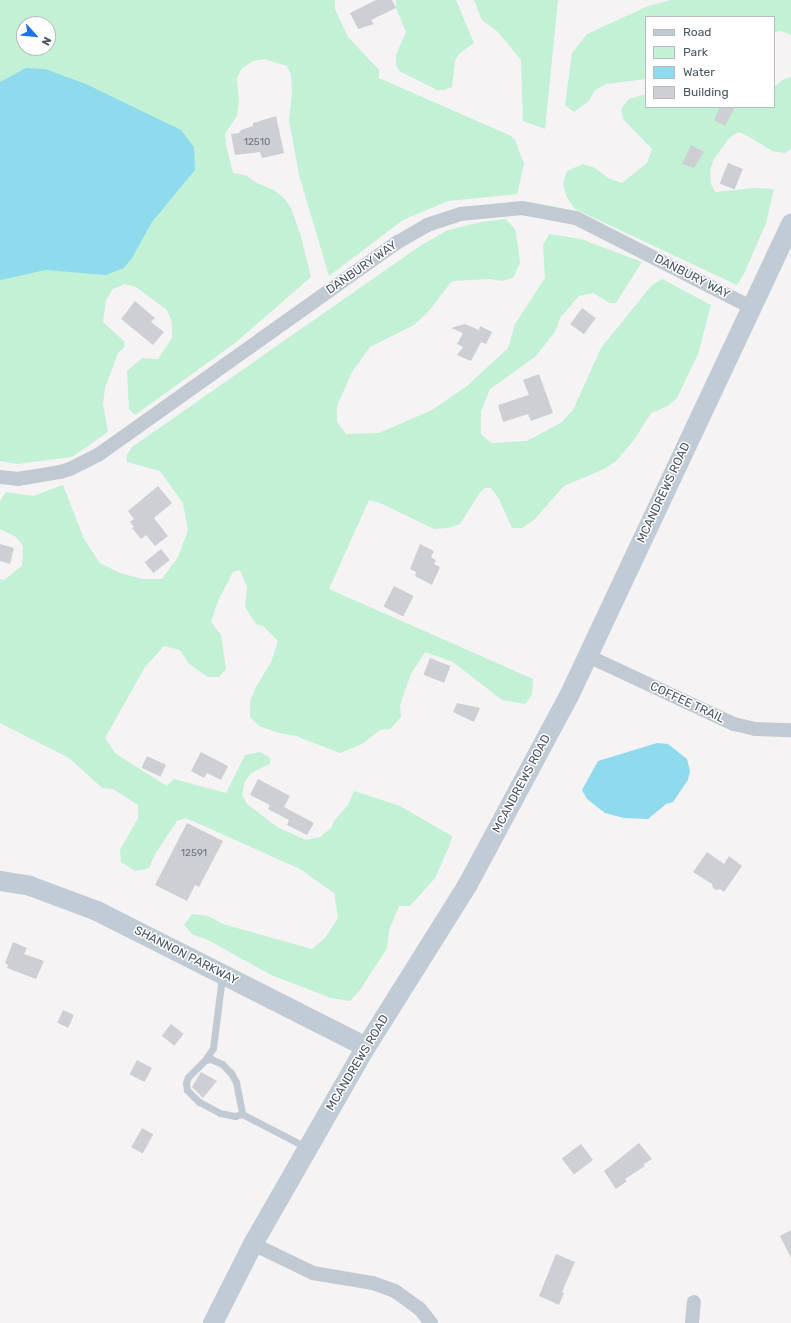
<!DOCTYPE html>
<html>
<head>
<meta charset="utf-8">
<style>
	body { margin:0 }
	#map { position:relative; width:791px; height:1323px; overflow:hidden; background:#f5f3f3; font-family:Rubik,sans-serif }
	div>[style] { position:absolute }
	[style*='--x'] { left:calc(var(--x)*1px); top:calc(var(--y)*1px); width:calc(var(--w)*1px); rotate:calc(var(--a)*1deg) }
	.green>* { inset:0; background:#c3f1d5 }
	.water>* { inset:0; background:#90daee }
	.building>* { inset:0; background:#cdcfd5; transform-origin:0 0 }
	.lane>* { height:7px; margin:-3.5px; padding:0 3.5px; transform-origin:3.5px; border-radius:3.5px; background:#c1cad2 }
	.street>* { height:14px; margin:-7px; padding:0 7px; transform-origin:7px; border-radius:7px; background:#c1cad2 }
	.secondary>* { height:20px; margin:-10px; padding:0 10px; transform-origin:10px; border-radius:10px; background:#c1cbd6 }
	span { translate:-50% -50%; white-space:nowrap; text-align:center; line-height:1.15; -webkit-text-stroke:3px #fff; paint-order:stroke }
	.number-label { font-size:10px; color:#6b747e }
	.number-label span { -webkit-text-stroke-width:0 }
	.street-label { font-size:12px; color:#4a5661 }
	.legend { position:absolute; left:645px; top:16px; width:130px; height:92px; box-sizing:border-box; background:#fff; border:1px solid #b7bbc0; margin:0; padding:5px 7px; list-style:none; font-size:12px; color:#4a5661 }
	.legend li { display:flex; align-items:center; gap:8px; height:20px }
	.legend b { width:20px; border:1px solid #b7bbc0 }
	.north { position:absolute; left:16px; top:16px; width:40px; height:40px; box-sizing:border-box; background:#fff; border:1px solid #b7bbc0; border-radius:50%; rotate:117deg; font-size:11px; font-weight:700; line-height:16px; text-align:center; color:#4a5661 }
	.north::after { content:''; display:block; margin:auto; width:14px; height:18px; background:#1a73e8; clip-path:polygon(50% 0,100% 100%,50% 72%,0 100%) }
</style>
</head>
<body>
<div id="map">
	<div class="green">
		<div style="clip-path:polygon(evenodd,0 0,335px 0,335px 9px,348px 37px,379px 70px,379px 78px,511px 136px,515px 140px,524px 164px,517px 194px,448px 201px,403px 220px,329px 276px,299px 175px,289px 120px,292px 94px,291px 75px,287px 66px,264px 59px,253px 61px,242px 68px,237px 78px,239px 102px,237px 116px,225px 134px,226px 145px,233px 173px,245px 175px,257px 183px,274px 190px,284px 198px,291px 208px,301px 236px,311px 277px,235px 343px,135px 415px,129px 409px,127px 371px,142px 358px,158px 359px,172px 338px,172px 323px,167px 310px,136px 287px,125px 284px,113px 289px,106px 300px,103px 322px,125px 342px,124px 348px,118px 353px,105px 388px,103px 404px,108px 432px,72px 457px,17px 464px,0 461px,0 0,24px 24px,48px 24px,48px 48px,24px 48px,24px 24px)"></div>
		<div style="clip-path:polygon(396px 0,456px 0,474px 43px,459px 54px,455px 61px,452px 87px,444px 90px,437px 90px,399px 71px,396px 65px,396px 55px,406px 32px,396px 8px)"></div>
		<div style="clip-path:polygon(474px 0,558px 0,545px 129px,523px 121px,521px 60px,498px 32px,482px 20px)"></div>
		<div style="clip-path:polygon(671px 0,791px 0,791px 35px,781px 31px,774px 32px,774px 17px,646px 17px,646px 79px,606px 84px,595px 90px,589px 101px,574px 112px,565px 105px,572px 53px,587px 34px,648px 6px)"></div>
		<div style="clip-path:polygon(791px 77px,791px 149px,785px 153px,772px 151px,746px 135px,738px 132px,729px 138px,714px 159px,710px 170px,711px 184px,715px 192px,756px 188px,774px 189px,766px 223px,744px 274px,737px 285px,575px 209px,567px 198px,563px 184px,567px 171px,583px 164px,595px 168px,608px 178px,622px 183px,647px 163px,652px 149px,623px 119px,621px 109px,629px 99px,646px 94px,646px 107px,774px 107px,774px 87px,784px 79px)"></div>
		<div style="clip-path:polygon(506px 219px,515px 229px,518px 246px,520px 263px,513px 278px,502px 281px,489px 279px,452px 281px,429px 311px,414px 325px,370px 347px,352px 372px,337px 406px,337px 422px,346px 434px,379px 433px,432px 410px,467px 386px,508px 348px,515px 324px,545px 278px,543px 245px,549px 234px,581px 239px,642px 262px,616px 303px,610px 303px,593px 293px,579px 296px,560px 318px,555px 332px,535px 357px,490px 389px,481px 412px,481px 434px,491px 443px,527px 441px,562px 422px,573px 410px,601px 348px,651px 286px,662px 279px,711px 305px,698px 354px,677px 398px,668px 406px,651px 413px,634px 440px,615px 462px,604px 469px,564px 486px,534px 520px,522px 528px,512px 528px,499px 499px,491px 488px,484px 488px,479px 494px,460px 524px,448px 528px,434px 529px,380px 503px,369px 500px,329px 589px,533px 679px,532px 695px,525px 704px,502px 700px,453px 662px,425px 652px,411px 674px,400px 705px,401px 717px,390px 729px,380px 730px,362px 744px,340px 753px,296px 736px,279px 733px,259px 726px,250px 717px,250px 701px,256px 687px,271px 662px,278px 641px,263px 626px,256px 624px,245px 607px,247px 587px,240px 570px,233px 572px,218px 601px,211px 622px,221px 635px,226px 669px,219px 677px,208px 677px,189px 664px,180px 650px,164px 646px,145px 667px,105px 738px,116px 754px,167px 786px,174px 779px,226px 793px,245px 755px,260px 752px,270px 758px,270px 764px,251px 773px,245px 781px,242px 795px,247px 804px,277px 827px,306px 840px,320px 837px,331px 828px,334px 821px,348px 805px,354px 791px,400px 806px,452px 836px,449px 847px,435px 878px,410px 906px,399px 906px,389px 930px,387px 948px,360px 990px,350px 1001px,331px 998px,271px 975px,210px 941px,192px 934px,184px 925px,192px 914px,208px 916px,223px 924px,312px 949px,325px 938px,338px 918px,334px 893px,300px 869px,186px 818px,177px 821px,155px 854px,149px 868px,135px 871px,121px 862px,120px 850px,138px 818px,138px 805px,113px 789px,102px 788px,69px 758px,0 723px,0 579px,4px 580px,22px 566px,23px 546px,16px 537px,0 529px,0 501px,6px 492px,33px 496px,63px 485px,84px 539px,100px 563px,120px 573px,142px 579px,162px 579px,178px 557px,188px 530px,183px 503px,160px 471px,127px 462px,126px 456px,132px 447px,420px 246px,448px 230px,481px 222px)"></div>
	</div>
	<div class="water">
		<div style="clip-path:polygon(26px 68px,45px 69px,86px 84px,181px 130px,194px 147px,195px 170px,152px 222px,132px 258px,124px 268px,106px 275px,46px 270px,0 280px,0 82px)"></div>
		<div style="clip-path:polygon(657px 743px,668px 744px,687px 759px,690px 771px,688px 780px,673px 802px,666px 804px,648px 819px,624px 818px,605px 813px,587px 799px,582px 790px,598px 761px)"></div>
	</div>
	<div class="building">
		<div style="clip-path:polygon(376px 0,392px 0,396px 8px,371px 20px,374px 24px,358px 29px,350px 13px)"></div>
		<div style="clip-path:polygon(720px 107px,735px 107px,725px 126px,714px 120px)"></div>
		<div style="clip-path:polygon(276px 116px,284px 153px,262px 158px,260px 152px,235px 155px,231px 134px,239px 133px,241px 130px,253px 126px,253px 123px)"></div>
		<div style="clip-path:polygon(691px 145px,704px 152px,694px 168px,682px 164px)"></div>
		<div style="left:728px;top:163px;width:16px;height:22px;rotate:22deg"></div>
		<div style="clip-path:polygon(135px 301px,155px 318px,151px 322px,164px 332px,153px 345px,121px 319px)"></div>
		<div style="left:582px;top:308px;width:17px;height:20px;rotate:36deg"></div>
		<div style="clip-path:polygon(465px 324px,479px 330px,480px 326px,492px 332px,486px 344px,481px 342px,471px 361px,457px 355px,463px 347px,457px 344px,463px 333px,451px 328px)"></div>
		<div style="clip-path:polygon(539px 374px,553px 413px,531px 421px,528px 414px,503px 422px,498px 405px,529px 395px,523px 380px)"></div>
		<div style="clip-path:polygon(158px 486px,172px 503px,154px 518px,168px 536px,155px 546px,146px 535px,141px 539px,132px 528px,134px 527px,130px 522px,134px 519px,128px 511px)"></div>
		<div style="clip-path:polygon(0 544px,14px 548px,10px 564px,0 561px)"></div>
		<div style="clip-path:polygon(420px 544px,434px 551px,431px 557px,436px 560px,434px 564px,440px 567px,432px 585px,415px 576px,416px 572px,410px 569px)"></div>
		<div style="left:161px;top:549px;width:14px;height:21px;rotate:51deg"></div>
		<div style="left:394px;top:586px;width:22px;height:23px;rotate:27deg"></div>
		<div style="left:430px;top:658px;width:22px;height:18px;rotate:21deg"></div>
		<div style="clip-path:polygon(457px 703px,480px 708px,474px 722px,453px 712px)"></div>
		<div style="clip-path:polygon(201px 752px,228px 766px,221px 780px,207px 773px,204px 778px,191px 771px)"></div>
		<div style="left:147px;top:756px;width:21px;height:13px;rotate:25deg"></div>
		<div style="clip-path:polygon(258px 779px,290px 796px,284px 807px,314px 823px,307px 835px,287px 825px,289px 820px,268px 809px,270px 805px,250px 795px)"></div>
		<div style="clip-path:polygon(187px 823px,223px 841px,199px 887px,195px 885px,187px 901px,155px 885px)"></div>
		<div style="clip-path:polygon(707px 852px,724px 864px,729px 856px,742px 866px,724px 892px,720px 889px,716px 890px,713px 888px,712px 884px,693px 872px)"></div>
		<div style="clip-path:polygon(13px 942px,27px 948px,24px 954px,44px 961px,36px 979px,7px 968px,8px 965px,5px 963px)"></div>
		<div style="left:63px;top:1010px;width:12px;height:14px;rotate:24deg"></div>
		<div style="left:171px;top:1024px;width:16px;height:15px;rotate:38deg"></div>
		<div style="left:137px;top:1060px;width:17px;height:16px;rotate:28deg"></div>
		<div style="clip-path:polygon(201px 1072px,217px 1081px,203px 1098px,192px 1087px)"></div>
		<div style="left:142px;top:1128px;width:13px;height:22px;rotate:29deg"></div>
		<div style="clip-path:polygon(639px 1143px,652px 1159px,644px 1164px,645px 1166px,625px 1179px,627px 1181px,616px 1189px,604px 1171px)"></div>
		<div style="left:581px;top:1144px;width:20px;height:24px;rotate:53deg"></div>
		<div style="clip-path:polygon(791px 1230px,791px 1258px,780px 1236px)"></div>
		<div style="clip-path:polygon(556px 1254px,575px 1262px,562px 1292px,564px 1293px,559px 1305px,539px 1296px)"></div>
	</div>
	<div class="lane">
		<div style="--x:205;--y:1060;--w:14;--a:-56"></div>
		<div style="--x:213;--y:1048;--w:72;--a:-82.8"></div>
		<div style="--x:242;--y:1114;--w:7;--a:164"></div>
		<div style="--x:235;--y:1116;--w:15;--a:-169"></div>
		<div style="--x:220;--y:1113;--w:24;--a:-152"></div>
		<div style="--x:199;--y:1102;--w:17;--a:-135"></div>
		<div style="--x:187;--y:1090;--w:7;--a:-98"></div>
		<div style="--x:186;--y:1083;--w:6;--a:-72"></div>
		<div style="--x:188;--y:1077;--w:24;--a:-45"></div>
		<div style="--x:205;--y:1060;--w:6;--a:-9"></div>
		<div style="--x:211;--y:1059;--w:12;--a:24"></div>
		<div style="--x:222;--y:1064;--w:13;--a:45"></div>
		<div style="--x:231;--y:1073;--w:10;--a:61"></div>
		<div style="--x:236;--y:1082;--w:33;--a:79"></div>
		<div style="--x:242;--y:1114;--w:72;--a:27.3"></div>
	</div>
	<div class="street">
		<div style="--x:0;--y:477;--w:18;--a:6"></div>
		<div style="--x:18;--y:479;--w:43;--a:-9.5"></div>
		<div style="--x:60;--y:472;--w:10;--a:-17"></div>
		<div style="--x:70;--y:469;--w:31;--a:-27"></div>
		<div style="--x:98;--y:455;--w:368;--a:-35.4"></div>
		<div style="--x:398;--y:242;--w:34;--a:-30"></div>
		<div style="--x:427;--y:225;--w:35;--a:-18"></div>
		<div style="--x:460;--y:214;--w:62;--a:-5.5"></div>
		<div style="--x:522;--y:208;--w:55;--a:10.5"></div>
		<div style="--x:576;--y:218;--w:196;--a:27"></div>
		<div style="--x:588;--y:656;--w:161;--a:25"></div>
		<div style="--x:734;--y:724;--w:22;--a:13"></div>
		<div style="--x:755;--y:729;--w:36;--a:2"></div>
		<div style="--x:253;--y:1244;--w:67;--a:25.8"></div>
		<div style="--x:313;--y:1273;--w:61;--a:9.5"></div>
		<div style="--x:373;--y:1283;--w:23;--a:20"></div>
		<div style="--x:395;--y:1291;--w:31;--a:36"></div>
		<div style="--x:420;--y:1309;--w:18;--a:52"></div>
		<div style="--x:692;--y:1323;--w:21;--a:-85"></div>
	</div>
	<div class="secondary">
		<div style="--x:0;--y:881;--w:30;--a:9"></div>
		<div style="--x:30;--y:886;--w:72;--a:20.5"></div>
		<div style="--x:97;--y:911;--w:301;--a:26.8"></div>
		<div style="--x:213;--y:1323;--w:89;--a:-63.1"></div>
		<div style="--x:253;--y:1244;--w:227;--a:-60.2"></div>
		<div style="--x:366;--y:1047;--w:190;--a:-57.9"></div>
		<div style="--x:467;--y:886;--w:216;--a:-61.8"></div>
		<div style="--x:569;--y:696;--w:522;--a:-64.81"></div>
	</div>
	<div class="number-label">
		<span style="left:257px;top:143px">12510</span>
		<span style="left:194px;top:854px">12591</span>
	</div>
	<div class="street-label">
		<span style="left:362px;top:268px;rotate:-35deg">DANBURY WAY</span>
		<span style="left:692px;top:277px;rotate:27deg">DANBURY WAY</span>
		<span style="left:664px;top:493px;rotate:-65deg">MCANDREWS ROAD</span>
		<span style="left:687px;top:703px;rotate:25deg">COFFEE TRAIL</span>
		<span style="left:522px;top:784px;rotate:-62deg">MCANDREWS ROAD</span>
		<span style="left:186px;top:956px;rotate:27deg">SHANNON PARKWAY</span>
		<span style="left:358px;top:1063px;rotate:-59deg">MCANDREWS ROAD</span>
	</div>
	<ul class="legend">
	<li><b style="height:5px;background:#c1cbd6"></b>Road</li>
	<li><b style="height:11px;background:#c3f1d5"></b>Park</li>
	<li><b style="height:11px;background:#90daee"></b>Water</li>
	<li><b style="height:11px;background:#cdcfd5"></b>Building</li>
	</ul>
	<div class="north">N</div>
</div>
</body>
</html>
